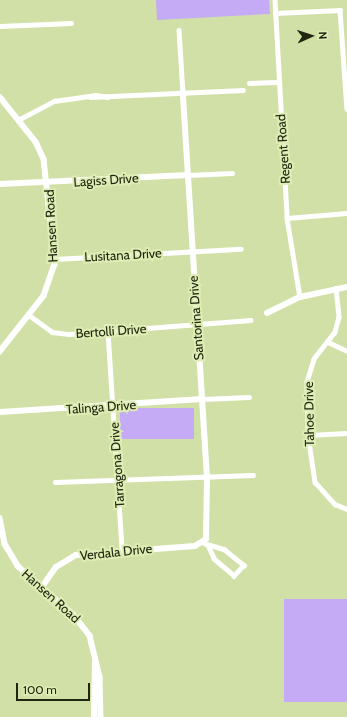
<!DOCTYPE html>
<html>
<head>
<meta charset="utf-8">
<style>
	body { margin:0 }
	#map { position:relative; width:347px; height:717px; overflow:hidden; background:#d1e0a7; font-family:Cabin,sans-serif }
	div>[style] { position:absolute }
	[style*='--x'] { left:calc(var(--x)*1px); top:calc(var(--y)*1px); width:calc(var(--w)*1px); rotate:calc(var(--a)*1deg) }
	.green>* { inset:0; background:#c5abf5; transform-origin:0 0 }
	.minor>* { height:4.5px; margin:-2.25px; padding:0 2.25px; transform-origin:2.25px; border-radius:2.25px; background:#fff }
	.tertiary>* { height:5.5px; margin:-2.75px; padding:0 2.75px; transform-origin:2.75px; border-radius:2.75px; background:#fff }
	span { translate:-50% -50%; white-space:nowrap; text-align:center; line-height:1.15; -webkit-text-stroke:4px #deedb4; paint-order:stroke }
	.street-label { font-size:13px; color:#212610 }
	.north { position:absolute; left:291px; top:16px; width:40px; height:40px; -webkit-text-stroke:3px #deedb4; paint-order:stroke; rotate:87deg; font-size:11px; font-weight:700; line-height:16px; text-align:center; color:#212610 }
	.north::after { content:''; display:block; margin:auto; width:14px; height:18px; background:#212610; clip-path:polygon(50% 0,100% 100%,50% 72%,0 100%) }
	.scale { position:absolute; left:16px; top:683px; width:74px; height:18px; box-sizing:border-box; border:2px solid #212610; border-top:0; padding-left:5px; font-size:12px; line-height:14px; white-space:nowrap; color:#212610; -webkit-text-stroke:3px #deedb4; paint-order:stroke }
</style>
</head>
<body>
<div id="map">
	<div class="green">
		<div style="clip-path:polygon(156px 0,269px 0,270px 14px,157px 20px)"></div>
		<div style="left:194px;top:408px;width:31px;height:74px;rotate:90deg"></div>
		<div style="left:347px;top:599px;width:103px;height:63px;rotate:90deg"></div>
	</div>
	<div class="minor">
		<div style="--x:275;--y:0;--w:218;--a:86.8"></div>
		<div style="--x:287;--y:218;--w:80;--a:80.7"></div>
		<div style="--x:275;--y:13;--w:65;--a:-2.6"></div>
		<div style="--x:340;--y:10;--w:99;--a:86"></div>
		<div style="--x:0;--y:26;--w:71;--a:-2.4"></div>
		<div style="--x:179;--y:30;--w:63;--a:86.4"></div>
		<div style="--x:249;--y:83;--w:29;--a:-2"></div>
		<div style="--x:90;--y:97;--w:153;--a:-2.6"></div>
		<div style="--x:18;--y:120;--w:41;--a:-27.8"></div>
		<div style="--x:54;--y:101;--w:42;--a:-8.1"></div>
		<div style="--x:96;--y:95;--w:12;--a:9"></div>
		<div style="--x:188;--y:175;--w:44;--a:-2.6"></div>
		<div style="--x:287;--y:218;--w:60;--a:-4.8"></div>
		<div style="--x:54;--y:259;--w:187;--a:-3.1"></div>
		<div style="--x:336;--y:288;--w:29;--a:84"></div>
		<div style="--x:339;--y:317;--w:16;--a:105"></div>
		<div style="--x:335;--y:332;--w:34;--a:128"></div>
		<div style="--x:314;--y:359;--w:24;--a:107"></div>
		<div style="--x:307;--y:382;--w:53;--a:88.9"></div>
		<div style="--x:308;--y:435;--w:48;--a:81.5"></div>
		<div style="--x:315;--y:482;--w:30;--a:48"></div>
		<div style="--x:335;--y:504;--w:13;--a:23"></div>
		<div style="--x:29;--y:315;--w:29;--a:36"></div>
		<div style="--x:52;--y:332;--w:17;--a:7"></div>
		<div style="--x:69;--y:334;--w:182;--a:-4.4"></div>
		<div style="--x:108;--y:332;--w:218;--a:86.3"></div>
		<div style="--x:328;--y:342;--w:21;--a:25"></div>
		<div style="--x:202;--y:399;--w:47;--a:-2.4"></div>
		<div style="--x:308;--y:435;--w:39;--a:-3"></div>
		<div style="--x:55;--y:482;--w:198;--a:-2"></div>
		<div style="--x:204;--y:543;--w:21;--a:17"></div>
		<div style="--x:224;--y:549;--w:26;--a:39"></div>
		<div style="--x:244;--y:565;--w:15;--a:132"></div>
		<div style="--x:234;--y:576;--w:26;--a:-140"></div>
		<div style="--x:214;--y:559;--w:14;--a:-115"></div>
	</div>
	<div class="tertiary">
		<div style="--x:0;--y:97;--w:58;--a:51.3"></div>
		<div style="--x:36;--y:142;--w:19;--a:65"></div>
		<div style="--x:44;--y:159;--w:106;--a:84"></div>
		<div style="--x:55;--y:264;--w:34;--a:109"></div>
		<div style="--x:44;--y:296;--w:71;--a:128.2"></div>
		<div style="--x:0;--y:184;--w:188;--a:-2.7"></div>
		<div style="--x:267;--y:313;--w:37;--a:-26"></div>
		<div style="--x:300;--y:297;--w:48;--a:-12"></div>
		<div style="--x:0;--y:412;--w:202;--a:-3.7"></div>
		<div style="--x:0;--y:518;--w:26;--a:79"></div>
		<div style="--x:5;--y:544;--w:26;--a:59"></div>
		<div style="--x:18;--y:566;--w:73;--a:41.1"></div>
		<div style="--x:73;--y:614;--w:28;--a:52"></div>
		<div style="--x:90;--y:636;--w:42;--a:76.3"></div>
		<div style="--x:100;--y:677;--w:40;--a:88.6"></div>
		<div style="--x:42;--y:587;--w:24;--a:-55"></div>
		<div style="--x:56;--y:567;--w:23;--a:-31"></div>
		<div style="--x:76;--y:555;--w:119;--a:-4.3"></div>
		<div style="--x:195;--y:546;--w:13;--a:-32"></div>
		<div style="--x:206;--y:539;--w:61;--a:-89.1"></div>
		<div style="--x:207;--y:478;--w:386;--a:-93.6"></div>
		<div style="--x:94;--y:717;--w:58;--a:-89"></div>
	</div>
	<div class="street-label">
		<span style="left:283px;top:149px;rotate:-94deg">Regent Road</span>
		<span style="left:106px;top:180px;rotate:-4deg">Lagiss Drive</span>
		<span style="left:51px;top:226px;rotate:-93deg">Hansen Road</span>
		<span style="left:123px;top:255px;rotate:-3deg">Lusitana Drive</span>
		<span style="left:196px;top:318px;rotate:-94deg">Santorina Drive</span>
		<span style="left:111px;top:331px;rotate:-4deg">Bertolli Drive</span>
		<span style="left:101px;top:407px;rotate:-4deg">Talinga Drive</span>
		<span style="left:309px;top:414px;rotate:-91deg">Tahoe Drive</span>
		<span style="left:117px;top:465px;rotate:-94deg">Tarragona Drive</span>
		<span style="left:116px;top:552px;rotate:-6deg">Verdala Drive</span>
		<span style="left:51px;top:596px;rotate:42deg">Hansen Road</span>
	</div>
	<div class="north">N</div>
	<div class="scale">100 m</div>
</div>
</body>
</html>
